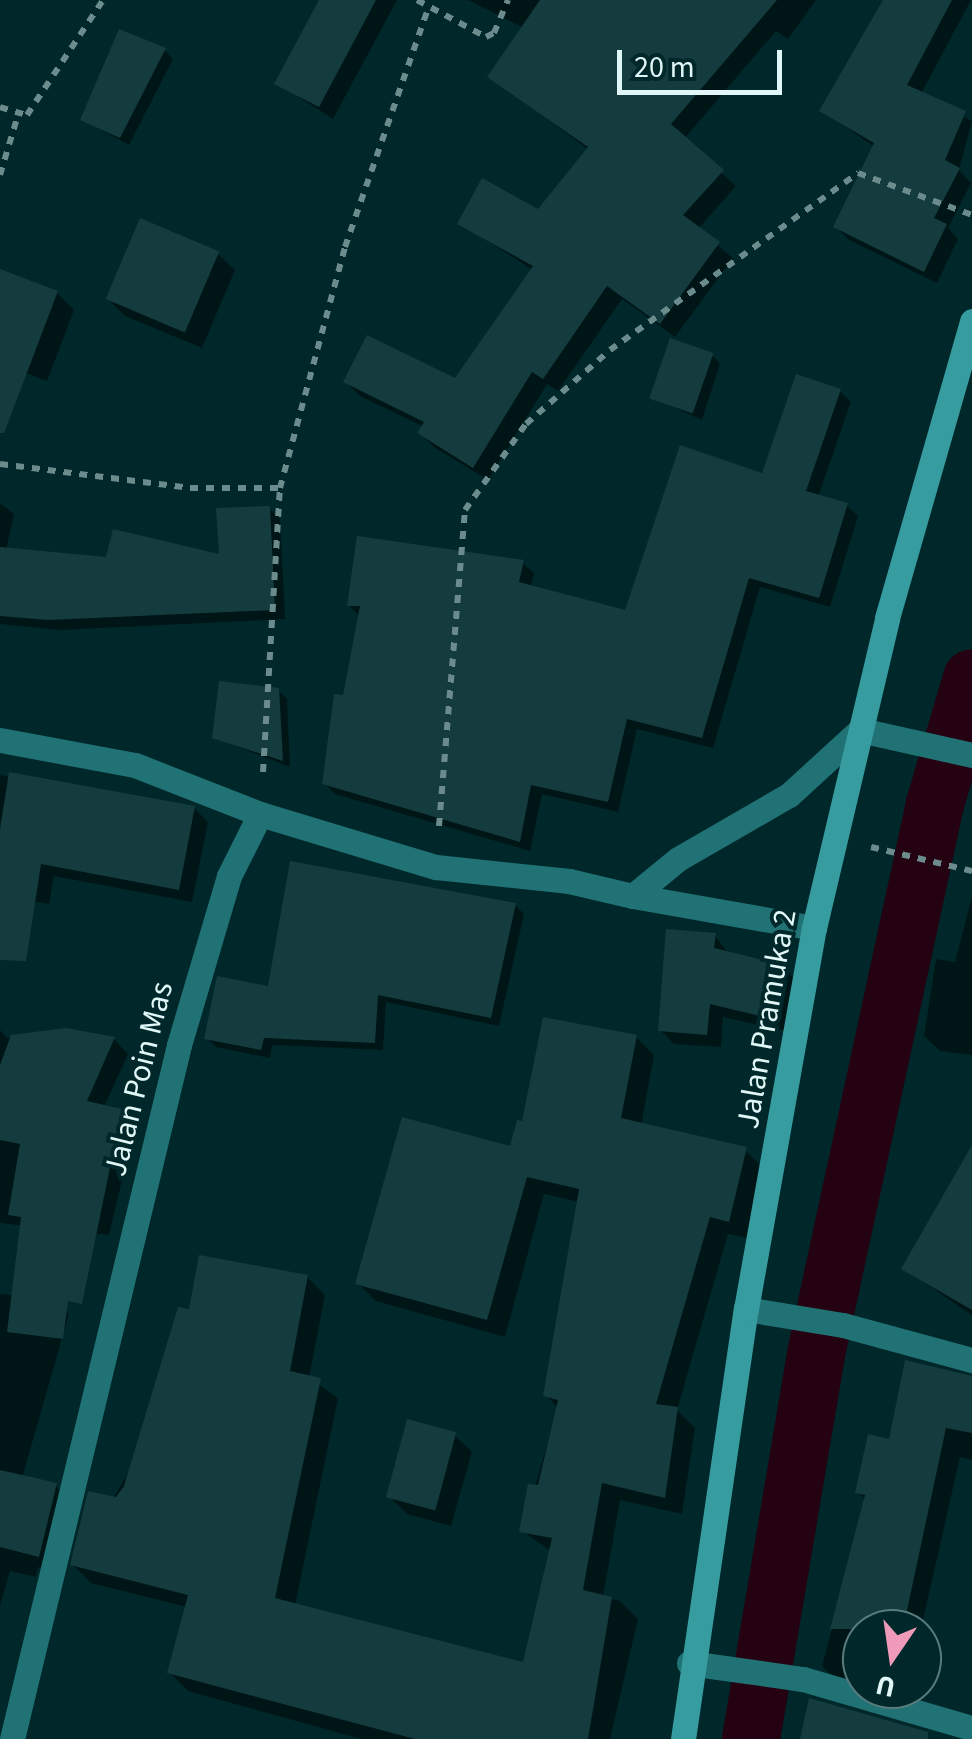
<!DOCTYPE html>
<html>
<head>
<meta charset="utf-8">
<style>
	body { margin:0 }
	#map { position:relative; width:972px; height:1739px; overflow:hidden; background:#00282a; font-family:"Source Sans 3",sans-serif }
	div>[style] { position:absolute }
	[style*='--x'] { left:calc(var(--x)*1px); top:calc(var(--y)*1px); width:calc(var(--w)*1px); rotate:calc(var(--a)*1deg) }
	.shadow>* { inset:0; background:#0007 }
	.canal>* { height:58px; margin:-29px; padding:0 29px; transform-origin:29px; border-radius:29px; background:#250211 }
	.building>* { inset:0; background:#143c3e; transform-origin:0 0 }
	.path>* { height:6px; margin-top:-3px; transform-origin:0; background:repeating-linear-gradient(90deg,#6c8b8c 0 8px,transparent 0 16px) }
	.street>* { height:25px; margin:-12.5px; padding:0 12.5px; transform-origin:12.5px; border-radius:12.5px; background:#217275 }
	.secondary>* { height:25px; margin:-12.5px; padding:0 12.5px; transform-origin:12.5px; border-radius:12.5px; background:#379ca0 }
	span { translate:-50% -50%; white-space:nowrap; text-align:center; line-height:1.15; -webkit-text-stroke:8px #00282a; paint-order:stroke }
	.street-label { font-size:32px; color:#e1f7f7 }
	.north { position:absolute; left:842px; top:1609px; width:100px; height:100px; box-sizing:border-box; background:#00282a; border:2px solid #5a7b7c; border-radius:50%; rotate:193deg; font-size:28px; font-weight:700; line-height:40px; text-align:center; color:#e1f7f7 }
	.north::after { content:''; display:block; margin:auto; width:35px; height:45px; background:#ef9ab8; clip-path:polygon(50% 0,100% 100%,50% 72%,0 100%) }
	.scale { position:absolute; left:617px; top:50px; width:165px; height:45px; box-sizing:border-box; border:5px solid #e1f7f7; border-top:0; padding-left:12px; font-size:30px; line-height:35px; white-space:nowrap; color:#e1f7f7; -webkit-text-stroke:8px #00282a; paint-order:stroke }
</style>
</head>
<body>
<div id="map">
	<div class="shadow">
		<div style="clip-path:polygon(322px 0,397px 0,333px 119px,277px 83px)"></div>
		<div style="clip-path:polygon(468px 0,816px 0,788px 39px,776px 31px,684px 139px,736px 186px,698px 229px,733px 258px,675px 337px,622px 299px,558px 391px,547px 384px,488px 480px,434px 447px,420px 433px,424px 427px,360px 396px,346px 382px,456px 381px,533px 270px,460px 223px,539px 212px,589px 150px,490px 76px,524px 28px)"></div>
		<div style="clip-path:polygon(886px 0,971px 0,921px 94px,972px 121px,959px 170px,971px 183px,948px 228px,958px 239px,937px 283px,849px 240px,836px 227px,875px 147px,822px 111px)"></div>
		<div style="clip-path:polygon(164px 50px,173px 59px,129px 145px,83px 120px)"></div>
		<div style="clip-path:polygon(217px 253px,235px 270px,202px 348px,125px 316px,108px 299px)"></div>
		<div style="clip-path:polygon(0 272px,57px 293px,74px 310px,47px 381px,0 363px)"></div>
		<div style="clip-path:polygon(712px 355px,720px 364px,702px 420px,653px 398px)"></div>
		<div style="clip-path:polygon(840px 391px,851px 402px,818px 497px,846px 505px,858px 516px,830px 607px,760px 587px,713px 748px,637px 729px,618px 812px,542px 794px,530px 851px,335px 794px,324px 783px,360px 616px,349px 606px,523px 563px,534px 573px,531px 588px,626px 613px)"></div>
		<div style="clip-path:polygon(0 503px,14px 514px,6px 550px,108px 559px,221px 557px,269px 508px,280px 519px,285px 619px,60px 630px,0 624px)"></div>
		<div style="clip-path:polygon(278px 690px,287px 699px,290px 767px,215px 738px)"></div>
		<div style="clip-path:polygon(0 775px,194px 808px,208px 822px,192px 902px,54px 876px,49px 904px,7px 898px,0 891px)"></div>
		<div style="clip-path:polygon(972px 896px,972px 1055px,940px 1051px,924px 1036px,936px 959px,955px 962px)"></div>
		<div style="clip-path:polygon(515px 905px,524px 914px,499px 1026px,386px 1002px,383px 1050px,272px 1045px,270px 1058px,216px 1047px,207px 1038px,271px 989px)"></div>
		<div style="clip-path:polygon(715px 935px,728px 954px,783px 967px,797px 981px,785px 1031px,723px 1017px,721px 1047px,674px 1044px,660px 1030px)"></div>
		<div style="clip-path:polygon(0 1030px,7px 1038px,66px 1031px,114px 1039px,128px 1054px,104px 1107px,121px 1111px,135px 1126px,109px 1235px,0 1223px)"></div>
		<div style="clip-path:polygon(636px 1037px,654px 1055px,641px 1126px,745px 1150px,763px 1168px,747px 1238px,728px 1234px,677px 1410px,695px 1428px,682px 1514px,620px 1500px,603px 1597px,620px 1601px,638px 1619px,610px 1739px,361px 1739px,188px 1691px,170px 1673px,187px 1607px,91px 1583px,73px 1565px,224px 1314px,307px 1277px,325px 1295px,309px 1378px,338px 1398px,295px 1606px,525px 1665px,551px 1551px,522px 1531px,558px 1408px,546px 1395px,579px 1202px,544px 1194px,505px 1337px,376px 1301px,358px 1283px,512px 1150px,524px 1124px)"></div>
		<div style="clip-path:polygon(972px 1208px,972px 1315px,904px 1269px)"></div>
		<div style="clip-path:polygon(0 1294px,54px 1299px,69px 1314px,22px 1478px,56px 1486px,70px 1501px,54px 1571px,38px 1567px,36px 1577px,10px 1571px,0 1606px)"></div>
		<div style="clip-path:polygon(972px 1376px,972px 1460px,960px 1457px,921px 1629px,862px 1629px,862px 1689px,908px 1689px,905px 1702px,840px 1683px,822px 1666px,866px 1501px,858px 1492px,891px 1442px)"></div>
		<div style="clip-path:polygon(454px 1435px,472px 1452px,451px 1526px,407px 1514px,389px 1496px)"></div>
	</div>
	<div class="canal">
		<div style="--x:751;--y:1739;--w:390;--a:-80.4"></div>
		<div style="--x:816;--y:1354;--w:563;--a:-77.79"></div>
		<div style="--x:935;--y:804;--w:131;--a:-73.6"></div>
	</div>
	<div class="building">
		<div style="clip-path:polygon(319px 0,376px 0,319px 107px,274px 84px)"></div>
		<div style="clip-path:polygon(540px 0,777px 0,671px 124px,724px 170px,683px 215px,720px 242px,660px 324px,607px 286px,543px 379px,532px 372px,473px 468px,417px 433px,424px 422px,343px 382px,367px 335px,455px 378px,533px 266px,457px 224px,482px 178px,538px 209px,588px 147px,487px 77px)"></div>
		<div style="clip-path:polygon(883px 0,952px 0,907px 85px,966px 111px,945px 160px,960px 168px,934px 218px,947px 224px,924px 272px,833px 227px,874px 143px,819px 111px)"></div>
		<div style="clip-path:polygon(119px 29px,166px 48px,120px 138px,80px 120px)"></div>
		<div style="left:140px;top:218px;width:86px;height:88px;rotate:23deg"></div>
		<div style="clip-path:polygon(0 269px,58px 291px,4px 433px,0 433px)"></div>
		<div style="left:670px;top:338px;width:46px;height:64px;rotate:19deg"></div>
		<div style="clip-path:polygon(796px 374px,841px 389px,806px 491px,848px 503px,819px 598px,749px 578px,702px 738px,627px 719px,608px 802px,531px 785px,520px 842px,322px 784px,334px 694px,343px 695px,360px 606px,347px 606px,357px 536px,524px 560px,519px 582px,625px 610px,680px 445px,762px 473px)"></div>
		<div style="clip-path:polygon(270px 506px,275px 610px,48px 620px,0 616px,0 547px,106px 557px,113px 529px,219px 554px,216px 508px)"></div>
		<div style="clip-path:polygon(219px 681px,279px 688px,283px 761px,212px 738px)"></div>
		<div style="clip-path:polygon(9px 772px,195px 806px,179px 890px,41px 864px,26px 961px,0 960px,0 829px)"></div>
		<div style="clip-path:polygon(290px 861px,516px 903px,491px 1018px,378px 995px,375px 1043px,264px 1038px,261px 1050px,204px 1039px,217px 976px,268px 986px)"></div>
		<div style="clip-path:polygon(666px 929px,716px 933px,714px 948px,784px 965px,772px 1019px,710px 1004px,707px 1035px,658px 1031px)"></div>
		<div style="clip-path:polygon(543px 1017px,637px 1035px,621px 1118px,747px 1147px,729px 1222px,710px 1217px,656px 1404px,678px 1407px,665px 1498px,602px 1483px,583px 1590px,612px 1597px,588px 1739px,415px 1739px,167px 1673px,188px 1595px,70px 1565px,88px 1491px,116px 1497px,124px 1486px,178px 1307px,189px 1309px,199px 1255px,308px 1275px,290px 1371px,321px 1378px,275px 1598px,523px 1662px,552px 1538px,519px 1532px,528px 1484px,538px 1485px,558px 1400px,543px 1396px,579px 1189px,527px 1177px,487px 1320px,355px 1284px,402px 1117px,510px 1146px,517px 1120px,522px 1121px)"></div>
		<div style="clip-path:polygon(66px 1028px,115px 1037px,87px 1101px,122px 1109px,82px 1304px,68px 1301px,63px 1339px,7px 1332px,21px 1217px,8px 1215px,20px 1144px,0 1140px,0 1065px,11px 1035px)"></div>
		<div style="clip-path:polygon(972px 1145px,972px 1310px,901px 1269px)"></div>
		<div style="clip-path:polygon(905px 1360px,972px 1376px,972px 1433px,946px 1428px,903px 1629px,830px 1629px,865px 1495px,855px 1493px,868px 1434px,889px 1439px)"></div>
		<div style="left:407px;top:1419px;width:51px;height:81px;rotate:15deg"></div>
		<div style="clip-path:polygon(0 1470px,57px 1483px,39px 1557px,0 1547px)"></div>
		<div style="clip-path:polygon(809px 1698px,928px 1732px,928px 1739px,800px 1739px)"></div>
	</div>
	<div class="path">
		<div style="--x:417;--y:0;--w:78;--a:28.2"></div>
		<div style="--x:486;--y:37;--w:9;--a:-27"></div>
		<div style="--x:494;--y:33;--w:36;--a:-67"></div>
		<div style="--x:0;--y:107;--w:28;--a:17"></div>
		<div style="--x:27;--y:115;--w:138;--a:-56.5"></div>
		<div style="--x:0;--y:175;--w:63;--a:-73.3"></div>
		<div style="--x:0;--y:464;--w:192;--a:7.2"></div>
		<div style="--x:190;--y:488;--w:90;--a:0"></div>
		<div style="--x:263;--y:772;--w:285;--a:-86.6"></div>
		<div style="--x:280;--y:488;--w:250;--a:-74.9"></div>
		<div style="--x:345;--y:247;--w:255;--a:-70.8"></div>
		<div style="--x:439;--y:826;--w:317;--a:-85.3"></div>
		<div style="--x:465;--y:510;--w:105;--a:-54.7"></div>
		<div style="--x:526;--y:424;--w:112;--a:-41.4"></div>
		<div style="--x:610;--y:350;--w:305;--a:-35.5"></div>
		<div style="--x:858;--y:173;--w:121;--a:20.2"></div>
		<div style="--x:871;--y:847;--w:104;--a:13.4"></div>
	</div>
	<div class="street">
		<div style="--x:0;--y:740;--w:137;--a:10.5"></div>
		<div style="--x:135;--y:765;--w:134;--a:21.4"></div>
		<div style="--x:633;--y:896;--w:184;--a:10"></div>
		<div style="--x:746;--y:1309;--w:98;--a:9.4"></div>
		<div style="--x:843;--y:1325;--w:134;--a:15.2"></div>
		<div style="--x:689;--y:1663;--w:115;--a:8"></div>
		<div style="--x:803;--y:1679;--w:176;--a:16.2"></div>
		<div style="--x:12;--y:1739;--w:714;--a:-76.47"></div>
		<div style="--x:179;--y:1045;--w:176;--a:-73.5"></div>
		<div style="--x:229;--y:876;--w:69;--a:-63.4"></div>
		<div style="--x:260;--y:814;--w:184;--a:16.8"></div>
		<div style="--x:436;--y:867;--w:134;--a:6"></div>
		<div style="--x:569;--y:881;--w:66;--a:13.2"></div>
		<div style="--x:633;--y:896;--w:58;--a:-39.4"></div>
		<div style="--x:678;--y:859;--w:128;--a:-30"></div>
		<div style="--x:789;--y:795;--w:96;--a:-42.5"></div>
		<div style="--x:860;--y:730;--w:115;--a:12.6"></div>
	</div>
	<div class="secondary">
		<div style="--x:683;--y:1739;--w:435;--a:-81.7"></div>
		<div style="--x:746;--y:1309;--w:387;--a:-79.9"></div>
		<div style="--x:814;--y:928;--w:318;--a:-76.7"></div>
		<div style="--x:887;--y:618;--w:309;--a:-74"></div>
	</div>
	<div class="street-label">
		<span style="left:767px;top:1019px;rotate:-80deg">Jalan Pramuka 2</span>
		<span style="left:139px;top:1079px;rotate:-76deg">Jalan Poin Mas</span>
	</div>
	<div class="north">U</div>
	<div class="scale">20 m</div>
</div>
</body>
</html>
